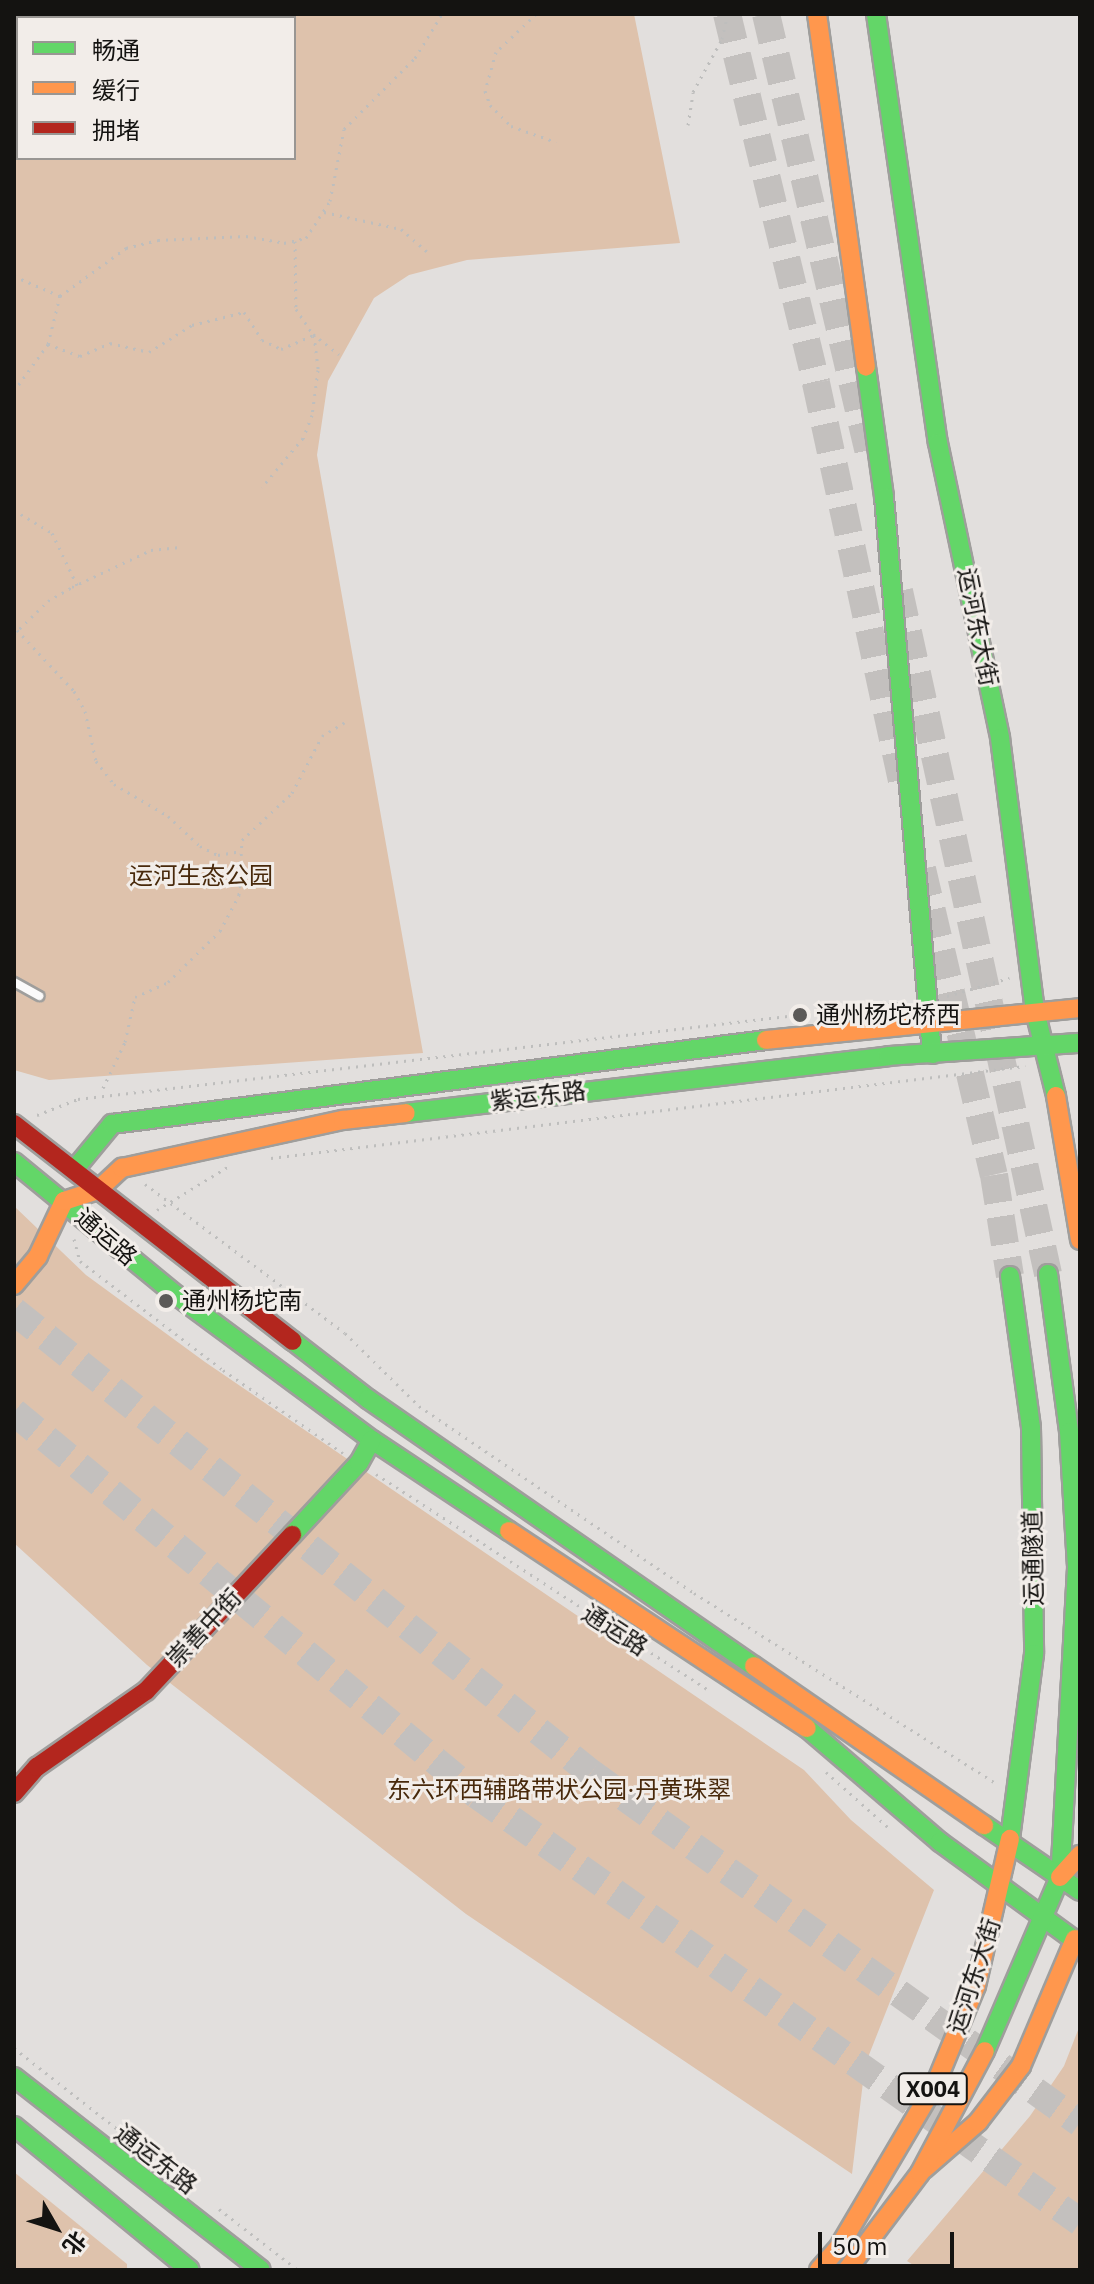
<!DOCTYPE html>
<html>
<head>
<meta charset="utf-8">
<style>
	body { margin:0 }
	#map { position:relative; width:1094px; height:2284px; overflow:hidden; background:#e2dfdd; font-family:"IBM Plex Sans","Noto Sans SC",sans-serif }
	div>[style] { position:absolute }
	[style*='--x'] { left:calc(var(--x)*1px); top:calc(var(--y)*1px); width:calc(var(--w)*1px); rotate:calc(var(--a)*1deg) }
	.green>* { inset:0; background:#dec2ac }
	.highway-tunnel>* { height:28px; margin-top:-14px; transform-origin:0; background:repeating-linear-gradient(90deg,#c3c0be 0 28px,transparent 0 42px) }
	.path>* { height:3px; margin-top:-1.5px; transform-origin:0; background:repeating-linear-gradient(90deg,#bebebd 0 2px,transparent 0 8px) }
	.roads { filter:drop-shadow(2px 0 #9f9e9c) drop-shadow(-2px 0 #9f9e9c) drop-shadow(0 2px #9f9e9c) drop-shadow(0 -2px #9f9e9c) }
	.lane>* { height:8px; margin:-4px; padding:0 4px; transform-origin:4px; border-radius:4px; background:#fbfafa }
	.fast>* { height:18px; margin:-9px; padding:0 9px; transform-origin:9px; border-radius:9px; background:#63d668 }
	.slow>* { height:18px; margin:-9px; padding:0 9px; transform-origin:9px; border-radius:9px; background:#ff974d }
	.jam>* { height:18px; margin:-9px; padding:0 9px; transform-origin:9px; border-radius:9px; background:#b3261e }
	.dots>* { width:22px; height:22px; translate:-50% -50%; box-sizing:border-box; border:4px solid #f2ede9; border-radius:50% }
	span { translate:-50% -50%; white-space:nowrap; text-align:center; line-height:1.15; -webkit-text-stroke:6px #f2ede9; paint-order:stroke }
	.shield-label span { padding:2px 6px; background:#f2ede9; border:2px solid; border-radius:6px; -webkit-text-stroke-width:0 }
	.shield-label { font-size:22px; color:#141311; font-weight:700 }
	.street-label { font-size:24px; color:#141311 }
	.park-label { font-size:24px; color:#48290b }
	.poi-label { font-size:24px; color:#141311 }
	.left { translate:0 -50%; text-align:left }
	.frame { position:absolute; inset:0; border:16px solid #141311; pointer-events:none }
	.legend { position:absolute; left:16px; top:16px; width:280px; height:144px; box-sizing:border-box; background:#f2ede9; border:2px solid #999693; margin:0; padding:10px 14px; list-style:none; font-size:24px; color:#141311 }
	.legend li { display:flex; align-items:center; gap:16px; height:40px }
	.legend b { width:40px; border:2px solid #999693 }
	.north { position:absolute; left:16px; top:2188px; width:80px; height:80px; -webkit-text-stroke:6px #f2ede9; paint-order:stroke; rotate:129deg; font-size:22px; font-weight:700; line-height:32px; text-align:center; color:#141311 }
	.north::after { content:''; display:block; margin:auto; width:28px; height:36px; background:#141311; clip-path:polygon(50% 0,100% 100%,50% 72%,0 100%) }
	.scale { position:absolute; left:818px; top:2232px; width:136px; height:36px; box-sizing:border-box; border:4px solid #141311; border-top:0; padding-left:10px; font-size:24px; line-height:28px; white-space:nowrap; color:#141311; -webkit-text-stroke:6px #f2ede9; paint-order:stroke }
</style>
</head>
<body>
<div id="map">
	<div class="green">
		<div style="clip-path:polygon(187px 14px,634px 14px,680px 243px,467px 260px,409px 275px,374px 298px,328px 381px,317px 455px,423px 1053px,49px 1080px,14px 1070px,14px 103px,18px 101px,18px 158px,294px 158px,294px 18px,179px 18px)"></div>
		<div style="clip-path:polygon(14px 1206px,86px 1275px,205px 1362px,804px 1770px,851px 1820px,934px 1890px,865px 2065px,852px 2174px,466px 1914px,147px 1665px,14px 1543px)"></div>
		<div style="clip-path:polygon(1080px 2025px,1080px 2270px,921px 2270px,907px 2261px,1030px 2116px,1064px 2066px)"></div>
		<div style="clip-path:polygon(14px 2172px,127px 2264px,127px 2270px,14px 2270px)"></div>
	</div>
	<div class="highway-tunnel">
		<div style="--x:727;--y:14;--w:380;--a:76.4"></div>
		<div style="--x:816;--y:383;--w:407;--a:77.8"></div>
		<div style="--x:766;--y:14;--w:450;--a:76.8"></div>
		<div style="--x:899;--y:591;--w:699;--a:77.69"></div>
		<div style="--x:922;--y:869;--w:314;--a:76.8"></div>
		<div style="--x:994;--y:1175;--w:102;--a:81"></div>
		<div style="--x:14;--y:1311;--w:739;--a:38.68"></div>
		<div style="--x:591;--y:1773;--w:601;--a:35.59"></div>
		<div style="--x:14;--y:1412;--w:601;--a:39.6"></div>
		<div style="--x:477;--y:1795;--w:739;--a:35.3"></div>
	</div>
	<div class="path">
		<div style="--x:536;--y:14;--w:55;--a:136.5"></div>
		<div style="--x:496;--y:52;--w:41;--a:105.8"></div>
		<div style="--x:485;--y:91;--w:15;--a:70"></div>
		<div style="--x:490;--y:105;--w:30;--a:45"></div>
		<div style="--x:511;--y:126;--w:48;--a:19.6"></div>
		<div style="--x:688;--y:125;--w:33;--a:-81"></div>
		<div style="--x:693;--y:92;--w:60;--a:-61.3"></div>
		<div style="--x:722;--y:39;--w:26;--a:-77"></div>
		<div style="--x:324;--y:212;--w:79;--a:12.4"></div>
		<div style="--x:401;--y:229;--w:38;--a:41"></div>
		<div style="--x:295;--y:241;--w:68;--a:89.2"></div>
		<div style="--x:296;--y:309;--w:30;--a:56"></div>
		<div style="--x:313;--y:334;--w:33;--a:38"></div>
		<div style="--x:14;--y:276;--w:50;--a:23.5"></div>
		<div style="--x:60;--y:296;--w:82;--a:-36"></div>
		<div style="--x:126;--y:248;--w:33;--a:-14"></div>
		<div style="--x:158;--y:240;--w:88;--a:-2.6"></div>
		<div style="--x:246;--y:236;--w:39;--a:10"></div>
		<div style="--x:284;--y:243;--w:23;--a:-13"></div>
		<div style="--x:306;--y:238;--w:44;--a:-57"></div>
		<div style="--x:330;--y:201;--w:73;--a:-79"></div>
		<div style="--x:344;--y:129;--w:100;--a:-45"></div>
		<div style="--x:415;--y:58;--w:52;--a:-58.5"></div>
		<div style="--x:48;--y:344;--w:34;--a:21"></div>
		<div style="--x:80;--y:356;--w:33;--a:-23"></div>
		<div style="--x:110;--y:343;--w:40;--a:13"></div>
		<div style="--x:149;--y:352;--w:51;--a:-32.1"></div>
		<div style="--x:192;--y:325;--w:54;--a:-14"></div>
		<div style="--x:244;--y:312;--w:33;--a:57"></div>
		<div style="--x:262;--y:340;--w:21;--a:25"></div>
		<div style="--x:281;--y:349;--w:36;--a:-23"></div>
		<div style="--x:314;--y:335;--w:35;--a:83"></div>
		<div style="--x:318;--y:370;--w:45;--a:97.6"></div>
		<div style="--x:312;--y:415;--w:25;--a:111"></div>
		<div style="--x:303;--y:438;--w:64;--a:129.9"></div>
		<div style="--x:14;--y:391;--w:58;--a:-54.1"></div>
		<div style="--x:48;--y:344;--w:49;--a:-76"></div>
		<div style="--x:14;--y:510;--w:44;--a:31.2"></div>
		<div style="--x:52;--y:533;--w:58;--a:64.3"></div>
		<div style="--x:17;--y:630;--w:83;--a:46.9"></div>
		<div style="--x:74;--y:691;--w:23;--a:61"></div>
		<div style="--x:85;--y:711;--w:51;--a:77.6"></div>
		<div style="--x:96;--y:761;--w:29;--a:52"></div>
		<div style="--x:114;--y:784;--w:63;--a:30.7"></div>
		<div style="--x:168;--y:816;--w:44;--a:43.2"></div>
		<div style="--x:200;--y:846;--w:20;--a:27"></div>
		<div style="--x:218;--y:855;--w:22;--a:-10"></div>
		<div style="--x:14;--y:634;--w:47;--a:-44.1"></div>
		<div style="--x:48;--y:601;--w:28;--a:-30"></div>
		<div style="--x:72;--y:587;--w:87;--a:-25.1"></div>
		<div style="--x:151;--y:550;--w:27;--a:-6"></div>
		<div style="--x:947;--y:996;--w:65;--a:-16.2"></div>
		<div style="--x:103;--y:1088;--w:51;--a:-64.4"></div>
		<div style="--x:125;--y:1042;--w:46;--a:-77.5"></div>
		<div style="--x:135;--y:997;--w:36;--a:-24"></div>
		<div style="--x:168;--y:982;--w:73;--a:-44.4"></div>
		<div style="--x:220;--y:931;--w:41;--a:-62.2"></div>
		<div style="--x:239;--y:895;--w:55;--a:-86.9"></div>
		<div style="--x:242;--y:840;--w:69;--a:-43.2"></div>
		<div style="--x:292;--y:793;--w:64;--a:-62.2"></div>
		<div style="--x:322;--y:736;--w:31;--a:-31"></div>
		<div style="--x:37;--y:1115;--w:44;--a:-21.3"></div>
		<div style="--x:78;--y:1099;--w:836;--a:-6.67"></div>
		<div style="--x:271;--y:1158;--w:760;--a:-6.96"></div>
		<div style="--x:145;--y:1184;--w:249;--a:36.7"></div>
		<div style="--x:345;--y:1333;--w:104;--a:44.6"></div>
		<div style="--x:419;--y:1406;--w:333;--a:34.2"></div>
		<div style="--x:694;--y:1593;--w:355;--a:32.2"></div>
		<div style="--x:157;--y:1210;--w:84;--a:-31.4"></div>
		<div style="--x:74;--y:1239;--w:23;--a:75"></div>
		<div style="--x:80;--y:1261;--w:180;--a:37.3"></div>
		<div style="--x:223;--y:1370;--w:146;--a:34.7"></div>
		<div style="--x:376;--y:1474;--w:397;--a:33"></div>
		<div style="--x:826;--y:1772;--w:84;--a:41.6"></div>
		<div style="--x:14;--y:2048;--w:225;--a:38.1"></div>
		<div style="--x:219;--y:2209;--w:100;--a:37.7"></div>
	</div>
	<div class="roads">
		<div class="lane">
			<div style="--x:14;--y:982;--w:29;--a:29"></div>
		</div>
		<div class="fast">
			<div style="--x:876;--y:14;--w:433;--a:81.8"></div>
			<div style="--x:938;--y:443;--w:301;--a:78.1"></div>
			<div style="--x:1000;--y:738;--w:275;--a:82.7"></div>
			<div style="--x:1035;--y:1011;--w:88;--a:76.1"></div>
			<div style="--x:61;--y:18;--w:8;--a:-30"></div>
			<div style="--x:14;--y:43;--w:4;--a:-27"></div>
			<div style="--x:866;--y:367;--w:131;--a:82.1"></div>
			<div style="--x:884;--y:497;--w:559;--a:85.07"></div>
			<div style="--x:406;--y:1113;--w:485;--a:-6.7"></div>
			<div style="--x:888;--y:1056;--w:192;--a:-3.9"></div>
			<div style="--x:14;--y:1162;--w:210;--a:39.4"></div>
			<div style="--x:176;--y:1295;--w:244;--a:36.5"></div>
			<div style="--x:372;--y:1440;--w:164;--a:33.6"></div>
			<div style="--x:74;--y:1170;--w:60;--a:-50.4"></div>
			<div style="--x:112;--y:1124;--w:659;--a:-7.32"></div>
			<div style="--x:1048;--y:1274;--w:159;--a:82.4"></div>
			<div style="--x:1069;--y:1432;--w:136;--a:86.6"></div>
			<div style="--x:1077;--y:1568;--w:309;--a:93.1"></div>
			<div style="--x:1010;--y:1276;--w:153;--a:82.1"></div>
			<div style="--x:1031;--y:1428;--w:226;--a:89.2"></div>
			<div style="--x:1034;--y:1654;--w:187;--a:97.4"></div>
			<div style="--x:293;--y:1341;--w:95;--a:37.7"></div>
			<div style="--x:368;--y:1399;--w:469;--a:34.7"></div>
			<div style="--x:292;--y:1535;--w:98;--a:-47.1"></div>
			<div style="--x:359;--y:1463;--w:26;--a:-61"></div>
			<div style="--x:807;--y:1728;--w:175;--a:40.6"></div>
			<div style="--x:940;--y:1842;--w:173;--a:36.1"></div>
			<div style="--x:984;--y:1825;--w:116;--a:34.5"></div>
			<div style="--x:985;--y:2051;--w:189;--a:-66.7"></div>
			<div style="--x:14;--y:2077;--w:313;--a:38"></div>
			<div style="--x:14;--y:2126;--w:227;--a:39.3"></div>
		</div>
		<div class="slow">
			<div style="--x:817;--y:14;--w:356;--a:82.1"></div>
			<div style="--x:766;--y:1040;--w:316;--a:-5.8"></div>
			<div style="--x:1056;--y:1096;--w:146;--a:80.5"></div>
			<div style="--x:14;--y:1285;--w:38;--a:-50"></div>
			<div style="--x:38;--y:1256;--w:61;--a:-64.7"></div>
			<div style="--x:64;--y:1201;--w:36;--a:-18"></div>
			<div style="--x:98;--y:1190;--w:33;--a:-43"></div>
			<div style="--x:122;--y:1168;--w:226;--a:-12.3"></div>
			<div style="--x:343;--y:1120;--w:63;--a:-6.3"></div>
			<div style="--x:509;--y:1531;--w:357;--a:33.5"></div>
			<div style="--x:754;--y:1666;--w:280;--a:34.7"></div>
			<div style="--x:1060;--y:1877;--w:30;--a:-48"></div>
			<div style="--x:924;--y:2169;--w:72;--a:-41"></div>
			<div style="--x:978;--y:2122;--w:71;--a:-52.5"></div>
			<div style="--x:1021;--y:2066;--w:138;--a:-67"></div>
			<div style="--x:819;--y:2270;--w:30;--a:-49"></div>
			<div style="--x:839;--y:2247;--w:191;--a:-59.4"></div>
			<div style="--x:936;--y:2083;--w:105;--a:-67.6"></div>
			<div style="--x:976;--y:1986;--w:151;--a:-77"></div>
			<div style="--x:847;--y:2270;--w:121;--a:-53"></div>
			<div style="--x:920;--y:2173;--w:138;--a:-62"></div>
		</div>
		<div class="jam">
			<div style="--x:14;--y:1124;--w:353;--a:37.9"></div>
			<div style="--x:14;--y:1793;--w:35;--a:-49"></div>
			<div style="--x:37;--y:1767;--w:133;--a:-34.9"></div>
			<div style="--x:146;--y:1691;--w:214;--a:-46.9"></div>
		</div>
	</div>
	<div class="dots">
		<div style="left:800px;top:1015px;background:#5c5a58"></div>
		<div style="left:166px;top:1301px;background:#5c5a58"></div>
	</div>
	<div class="shield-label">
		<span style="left:933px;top:2089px">X004</span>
	</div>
	<div class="street-label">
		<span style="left:978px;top:627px;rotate:79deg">运河东大街</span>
		<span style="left:538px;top:1096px;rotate:-7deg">紫运东路</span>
		<span style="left:106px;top:1237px;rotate:41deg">通运路</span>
		<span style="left:1033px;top:1558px;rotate:-91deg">运通隧道</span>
		<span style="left:204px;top:1628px;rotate:-47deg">崇善中街</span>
		<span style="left:615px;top:1630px;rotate:33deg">通运路</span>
		<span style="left:974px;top:1976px;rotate:-72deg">运河东大街</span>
		<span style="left:156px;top:2159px;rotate:38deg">通运东路</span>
	</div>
	<div class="park-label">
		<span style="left:201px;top:876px">运河生态公园</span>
		<span style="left:559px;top:1790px">东六环西辅路带状公园·丹黄珠翠</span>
	</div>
	<div class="poi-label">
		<span class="left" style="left:816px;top:1015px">通州杨坨桥西</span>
		<span class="left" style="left:182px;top:1301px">通州杨坨南</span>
	</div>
	<div class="frame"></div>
	<ul class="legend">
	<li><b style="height:10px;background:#63d668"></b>畅通</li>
	<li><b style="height:10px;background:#ff974d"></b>缓行</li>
	<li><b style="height:10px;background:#b3261e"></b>拥堵</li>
	</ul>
	<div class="north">北</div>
	<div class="scale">50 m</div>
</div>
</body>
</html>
